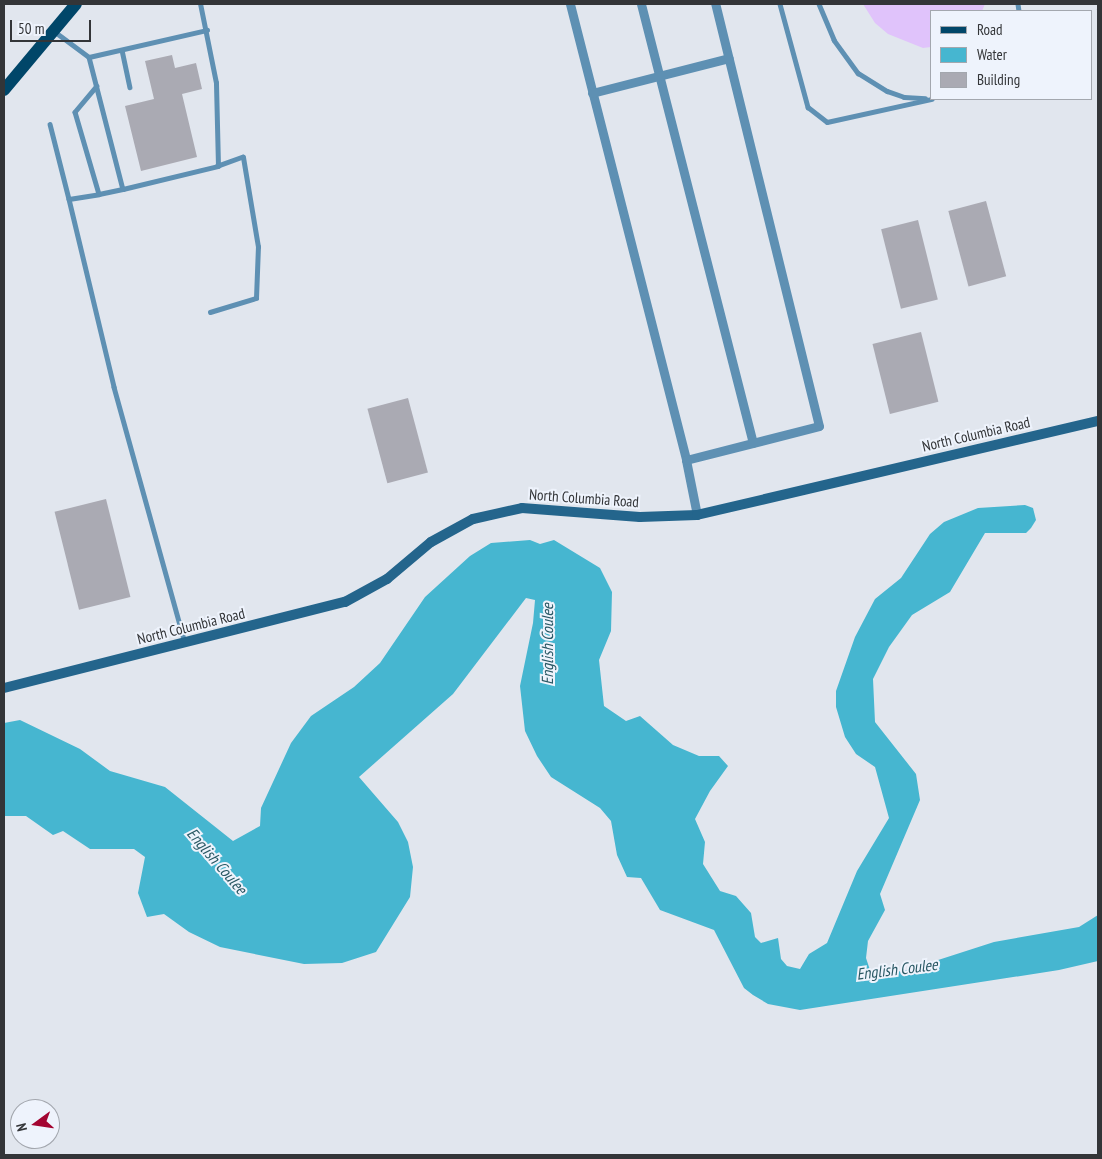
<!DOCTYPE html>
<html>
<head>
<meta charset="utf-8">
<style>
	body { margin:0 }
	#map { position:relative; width:1102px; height:1159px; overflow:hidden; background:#e1e6ee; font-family:"PT Sans Narrow",sans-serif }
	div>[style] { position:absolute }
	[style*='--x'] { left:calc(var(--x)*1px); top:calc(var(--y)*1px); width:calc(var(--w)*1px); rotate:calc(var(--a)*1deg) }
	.green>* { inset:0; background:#e0c3fb }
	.water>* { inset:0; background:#46b6d0 }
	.building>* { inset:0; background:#aaaab3; transform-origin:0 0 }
	.path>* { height:2px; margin-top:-1px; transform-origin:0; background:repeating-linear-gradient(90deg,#878a8f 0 1px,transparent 0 5px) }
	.lane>* { height:4.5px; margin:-2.25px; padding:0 2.25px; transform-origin:2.25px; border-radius:2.25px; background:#5e90b3 }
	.street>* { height:9px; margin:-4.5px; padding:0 4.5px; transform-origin:4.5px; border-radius:4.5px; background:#5e90b3 }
	.secondary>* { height:10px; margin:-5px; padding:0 5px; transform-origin:5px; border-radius:5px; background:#24658c }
	.primary>* { height:12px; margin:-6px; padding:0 6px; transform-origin:6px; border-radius:6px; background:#004669 }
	span { translate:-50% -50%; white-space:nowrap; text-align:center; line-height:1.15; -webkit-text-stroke:4px #eef3fc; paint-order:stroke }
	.street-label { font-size:15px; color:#333538 }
	.water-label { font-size:16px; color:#295864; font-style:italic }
	.frame { position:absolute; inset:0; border:5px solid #333538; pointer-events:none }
	.legend { position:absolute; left:930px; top:10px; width:162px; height:90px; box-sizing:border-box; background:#eef3fc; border:1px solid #a3a7ae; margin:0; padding:6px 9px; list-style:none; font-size:15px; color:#333538 }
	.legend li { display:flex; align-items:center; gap:10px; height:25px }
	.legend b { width:25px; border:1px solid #a3a7ae }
	.north { position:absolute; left:10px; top:1099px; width:50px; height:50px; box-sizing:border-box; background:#eef3fc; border:1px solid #a3a7ae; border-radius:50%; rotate:256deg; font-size:14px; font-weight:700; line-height:20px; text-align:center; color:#333538 }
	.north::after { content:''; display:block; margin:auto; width:18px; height:22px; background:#a30431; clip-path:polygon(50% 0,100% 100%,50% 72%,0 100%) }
	.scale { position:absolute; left:10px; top:20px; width:81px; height:22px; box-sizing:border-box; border:2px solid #333538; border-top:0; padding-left:6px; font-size:15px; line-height:18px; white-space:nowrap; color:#333538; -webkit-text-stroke:4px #eef3fc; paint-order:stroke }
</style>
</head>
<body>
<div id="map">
	<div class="green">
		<div style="clip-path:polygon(863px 4px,985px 4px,982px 11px,931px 11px,931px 47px,923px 48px,888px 34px,875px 23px)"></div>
	</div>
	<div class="water">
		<div style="clip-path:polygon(1025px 505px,1033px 508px,1036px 520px,1031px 528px,1026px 533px,985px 533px,950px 592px,912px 615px,889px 647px,873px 679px,875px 722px,916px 774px,920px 800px,880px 894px,885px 910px,868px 941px,866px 958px,871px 973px,904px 971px,994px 942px,1079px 927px,1098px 915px,1098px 961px,1059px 970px,800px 1010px,768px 1004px,753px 995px,744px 988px,714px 930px,660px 910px,641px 878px,627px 877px,617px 855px,611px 821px,600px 808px,551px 777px,537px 756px,525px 731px,520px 686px,533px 623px,535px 600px,526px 598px,453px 694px,359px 777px,398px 822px,408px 842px,413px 867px,410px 897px,376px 952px,342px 963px,304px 964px,220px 947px,189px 932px,164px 914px,147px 917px,138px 893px,145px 857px,134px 849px,90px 849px,63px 831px,53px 835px,26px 816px,4px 816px,4px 723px,20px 720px,80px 749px,110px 771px,165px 787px,233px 841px,260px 826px,261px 808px,291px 743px,311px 716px,354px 687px,380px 663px,425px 597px,470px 556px,491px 543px,530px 540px,540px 544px,554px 540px,600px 568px,612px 592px,611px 631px,599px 660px,604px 706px,626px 721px,640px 716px,673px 745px,699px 756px,719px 756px,728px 766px,710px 791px,695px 819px,705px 842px,703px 864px,720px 891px,736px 896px,751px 913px,755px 937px,761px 943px,778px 938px,781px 959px,787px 966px,800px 969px,809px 954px,827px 943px,857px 871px,889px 818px,875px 767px,856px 754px,845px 737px,836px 707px,836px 691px,855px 637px,875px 599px,901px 578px,930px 534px,944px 522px,978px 508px)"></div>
	</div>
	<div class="building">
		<div style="clip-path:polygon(172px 55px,175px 68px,196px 63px,202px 89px,182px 94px,197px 157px,141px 171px,125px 106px,154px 99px,145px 61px)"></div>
		<div style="left:986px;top:201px;width:78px;height:39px;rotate:75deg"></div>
		<div style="left:918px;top:220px;width:82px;height:38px;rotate:76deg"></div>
		<div style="left:921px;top:332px;width:72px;height:50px;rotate:76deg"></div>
		<div style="left:408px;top:398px;width:77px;height:42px;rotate:75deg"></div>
		<div style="left:106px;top:499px;width:101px;height:53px;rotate:76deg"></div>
	</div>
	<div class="path">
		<div style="--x:1097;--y:4;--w:6;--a:81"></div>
	</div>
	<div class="lane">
		<div style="--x:780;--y:4;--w:107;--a:74.8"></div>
		<div style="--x:808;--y:107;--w:24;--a:38"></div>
		<div style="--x:827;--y:122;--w:107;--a:-12.4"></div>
		<div style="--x:819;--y:4;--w:39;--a:67"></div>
		<div style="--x:834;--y:40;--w:41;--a:54"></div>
		<div style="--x:858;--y:73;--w:34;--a:32"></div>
		<div style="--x:887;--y:91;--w:18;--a:19"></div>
		<div style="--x:904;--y:97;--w:21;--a:3"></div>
		<div style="--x:1018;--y:4;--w:7;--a:82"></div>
		<div style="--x:54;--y:31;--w:44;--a:36.6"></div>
		<div style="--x:89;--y:57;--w:136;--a:75.6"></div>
		<div style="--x:123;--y:189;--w:98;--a:-13.6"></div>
		<div style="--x:218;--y:166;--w:83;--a:-91.4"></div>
		<div style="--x:216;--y:83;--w:81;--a:-101.4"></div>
		<div style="--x:122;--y:50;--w:38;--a:78"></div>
		<div style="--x:89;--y:57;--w:121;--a:-12.9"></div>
		<div style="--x:97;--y:86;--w:34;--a:130"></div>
		<div style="--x:75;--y:112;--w:85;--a:73.7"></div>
		<div style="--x:99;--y:194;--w:25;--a:-12"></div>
		<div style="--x:50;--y:124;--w:77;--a:75.8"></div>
		<div style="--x:69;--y:199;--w:30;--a:-9"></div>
		<div style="--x:69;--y:199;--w:193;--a:76.5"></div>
		<div style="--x:114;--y:387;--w:266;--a:74.5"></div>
		<div style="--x:210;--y:312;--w:48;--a:-16.9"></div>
		<div style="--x:256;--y:298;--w:51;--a:-87.8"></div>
		<div style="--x:258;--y:247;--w:91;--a:-99.5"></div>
		<div style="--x:243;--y:157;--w:27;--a:160"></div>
	</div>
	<div class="street">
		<div style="--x:570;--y:4;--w:471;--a:75.7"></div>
		<div style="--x:686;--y:460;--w:56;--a:78.7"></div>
		<div style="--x:641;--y:4;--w:453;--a:75.7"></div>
		<div style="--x:592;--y:93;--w:141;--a:-14.3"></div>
		<div style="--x:686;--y:460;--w:137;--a:-14.3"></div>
		<div style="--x:819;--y:426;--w:435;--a:-103.8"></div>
	</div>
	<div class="secondary">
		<div style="--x:4;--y:688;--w:352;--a:-14.2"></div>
		<div style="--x:345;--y:602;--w:48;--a:-28.7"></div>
		<div style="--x:387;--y:579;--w:57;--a:-40.1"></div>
		<div style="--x:431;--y:542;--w:48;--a:-28.7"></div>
		<div style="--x:473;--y:519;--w:50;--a:-12.7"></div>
		<div style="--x:522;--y:508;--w:118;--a:4.4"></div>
		<div style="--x:640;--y:517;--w:57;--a:-2"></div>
		<div style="--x:697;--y:515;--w:412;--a:-13.2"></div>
	</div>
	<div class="primary">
		<div style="--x:4;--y:90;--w:112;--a:-50.1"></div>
	</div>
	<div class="street-label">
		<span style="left:976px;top:434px;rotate:-13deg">North Columbia Road</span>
		<span style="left:584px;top:498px;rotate:4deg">North Columbia Road</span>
		<span style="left:191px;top:626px;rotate:-14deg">North Columbia Road</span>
	</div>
	<div class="water-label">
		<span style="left:547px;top:644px;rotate:-90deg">English Coulee</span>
		<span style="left:217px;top:861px;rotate:49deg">English Coulee</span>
		<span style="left:897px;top:969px;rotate:-7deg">English Coulee</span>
	</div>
	<div class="frame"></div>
	<ul class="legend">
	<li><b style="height:6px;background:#004669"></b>Road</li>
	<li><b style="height:14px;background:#46b6d0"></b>Water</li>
	<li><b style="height:14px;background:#aaaab3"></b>Building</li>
	</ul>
	<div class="north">N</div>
	<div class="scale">50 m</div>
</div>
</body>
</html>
